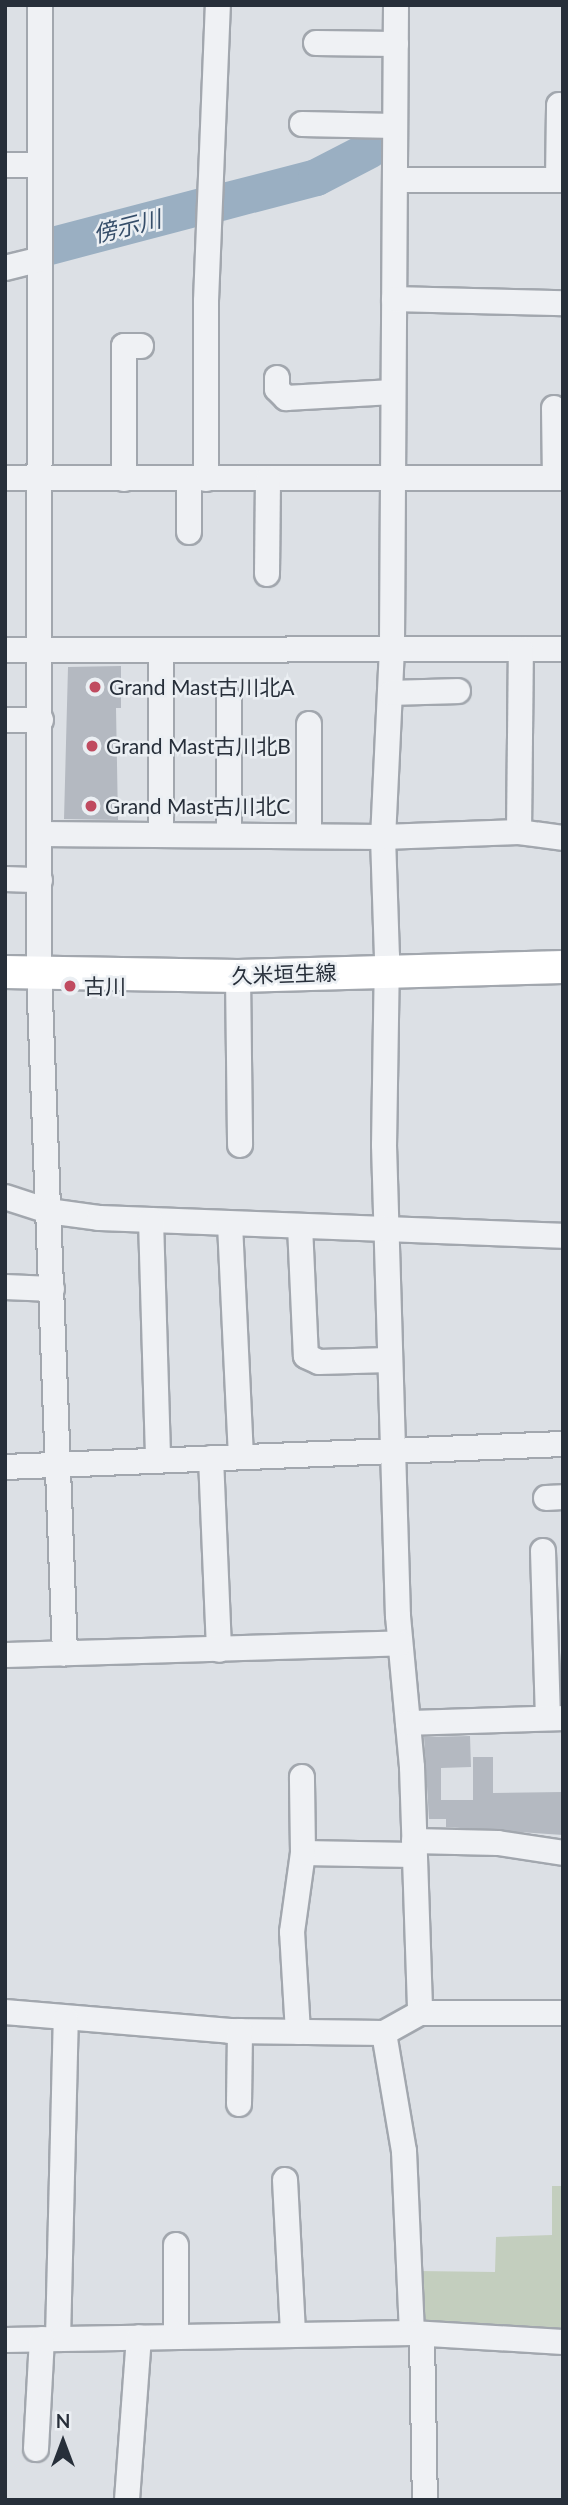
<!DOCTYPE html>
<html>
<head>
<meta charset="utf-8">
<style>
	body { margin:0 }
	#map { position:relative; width:568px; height:2505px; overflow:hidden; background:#dce0e5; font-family:Lato,"Noto Sans JP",sans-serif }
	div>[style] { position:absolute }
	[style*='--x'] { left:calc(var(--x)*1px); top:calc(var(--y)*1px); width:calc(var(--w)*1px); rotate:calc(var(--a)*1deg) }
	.green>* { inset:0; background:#c3cebe }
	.river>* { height:37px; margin:-18.5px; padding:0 18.5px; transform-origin:18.5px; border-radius:18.5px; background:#9aafc2 }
	.building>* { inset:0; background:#b4b9c1 }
	.roads { filter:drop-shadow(2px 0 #a2a7ae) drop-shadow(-2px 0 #a2a7ae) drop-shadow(0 2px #a2a7ae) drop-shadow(0 -2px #a2a7ae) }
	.minor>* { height:24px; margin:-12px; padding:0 12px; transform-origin:12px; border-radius:12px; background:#eff1f4 }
	.major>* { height:32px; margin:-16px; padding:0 16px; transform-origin:16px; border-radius:16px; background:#fff }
	.dots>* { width:19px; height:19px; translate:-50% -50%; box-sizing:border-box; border:4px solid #ebeff3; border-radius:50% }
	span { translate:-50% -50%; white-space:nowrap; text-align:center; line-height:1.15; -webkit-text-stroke:5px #ebeff3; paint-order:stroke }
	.poi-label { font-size:21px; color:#272f3a }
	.left { translate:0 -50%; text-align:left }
	.street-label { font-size:21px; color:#272f3a }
	.water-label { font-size:23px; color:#364e6a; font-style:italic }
	.frame { position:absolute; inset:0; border:7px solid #272f3a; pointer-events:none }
	.north { position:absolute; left:28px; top:2407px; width:70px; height:70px; -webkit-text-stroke:5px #ebeff3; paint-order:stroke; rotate:0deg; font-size:19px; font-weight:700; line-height:28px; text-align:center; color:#272f3a }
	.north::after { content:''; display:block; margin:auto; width:24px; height:32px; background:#272f3a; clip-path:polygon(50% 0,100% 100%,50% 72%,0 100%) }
</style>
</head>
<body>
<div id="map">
	<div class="green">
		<div style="clip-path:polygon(552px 2186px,563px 2186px,563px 2334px,420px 2327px,418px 2271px,495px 2272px,496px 2237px,552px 2235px)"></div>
	</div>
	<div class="river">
		<div style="--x:220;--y:202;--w:99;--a:-14.6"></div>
		<div style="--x:316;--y:177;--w:59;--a:-27.4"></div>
		<div style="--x:49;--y:246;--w:161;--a:-14.7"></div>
	</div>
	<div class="building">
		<div style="clip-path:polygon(121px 666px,121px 708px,116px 708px,118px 820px,64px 819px,68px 667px)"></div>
		<div style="clip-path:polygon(470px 1736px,471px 1767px,441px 1768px,441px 1800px,473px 1800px,473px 1757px,493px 1757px,493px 1793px,563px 1792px,563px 1835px,446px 1827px,446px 1819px,429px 1819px,424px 1737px)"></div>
	</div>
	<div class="roads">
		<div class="minor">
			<div style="--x:40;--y:5;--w:968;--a:90.06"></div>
			<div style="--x:39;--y:973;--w:681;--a:87.81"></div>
			<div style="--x:396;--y:5;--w:643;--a:90.36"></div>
			<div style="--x:392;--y:648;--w:189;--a:92.7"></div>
			<div style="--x:383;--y:837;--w:119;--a:88.1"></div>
			<div style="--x:387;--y:956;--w:189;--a:90.9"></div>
			<div style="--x:384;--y:1145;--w:471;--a:88.3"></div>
			<div style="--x:398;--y:1616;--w:152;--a:84.7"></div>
			<div style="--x:412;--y:1767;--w:246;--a:88.1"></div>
			<div style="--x:316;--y:43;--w:80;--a:0.7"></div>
			<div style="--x:302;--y:124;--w:93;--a:1.2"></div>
			<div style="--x:5;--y:165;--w:35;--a:0"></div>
			<div style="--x:395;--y:180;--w:168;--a:0"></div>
			<div style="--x:558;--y:180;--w:75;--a:-89.2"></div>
			<div style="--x:5;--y:268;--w:36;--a:-14"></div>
			<div style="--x:394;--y:299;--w:169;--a:1.4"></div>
			<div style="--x:277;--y:378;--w:11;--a:90"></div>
			<div style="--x:277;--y:389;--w:13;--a:45"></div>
			<div style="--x:286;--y:398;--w:107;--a:-3.2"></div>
			<div style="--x:554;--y:408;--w:70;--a:89.2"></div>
			<div style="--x:5;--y:478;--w:558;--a:0"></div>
			<div style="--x:124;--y:479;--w:133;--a:-90"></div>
			<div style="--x:124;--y:346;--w:17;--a:0"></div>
			<div style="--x:189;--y:479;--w:53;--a:90"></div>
			<div style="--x:206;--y:479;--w:178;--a:-90"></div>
			<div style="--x:206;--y:301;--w:296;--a:-87.7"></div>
			<div style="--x:267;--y:574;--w:95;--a:-89.4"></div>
			<div style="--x:5;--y:650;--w:558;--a:-0.1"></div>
			<div style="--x:391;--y:693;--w:67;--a:-1.7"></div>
			<div style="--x:229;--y:699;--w:136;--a:90"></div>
			<div style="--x:5;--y:720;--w:36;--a:0"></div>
			<div style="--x:519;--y:832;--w:183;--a:-89.4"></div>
			<div style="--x:40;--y:834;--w:343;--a:0.5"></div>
			<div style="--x:383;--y:837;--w:136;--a:-2.1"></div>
			<div style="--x:519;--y:832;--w:44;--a:7.8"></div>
			<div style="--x:161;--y:835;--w:185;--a:-90"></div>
			<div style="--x:309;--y:836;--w:112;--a:-90"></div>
			<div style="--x:5;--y:879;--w:35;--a:2"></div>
			<div style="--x:238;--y:976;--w:169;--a:89.3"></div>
			<div style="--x:5;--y:1197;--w:45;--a:18"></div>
			<div style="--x:48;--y:1211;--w:51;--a:7.8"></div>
			<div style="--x:99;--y:1218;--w:464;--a:2.2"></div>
			<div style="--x:151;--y:1220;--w:240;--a:88.3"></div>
			<div style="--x:230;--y:1224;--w:233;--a:87.3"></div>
			<div style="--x:300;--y:1226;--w:130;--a:87.4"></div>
			<div style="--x:306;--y:1356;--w:14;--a:25"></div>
			<div style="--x:319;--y:1362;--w:70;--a:-1.6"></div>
			<div style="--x:5;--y:1287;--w:47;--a:2.4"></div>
			<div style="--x:211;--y:1458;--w:192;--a:87.6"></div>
			<div style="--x:5;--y:1467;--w:558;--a:-2.36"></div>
			<div style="--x:546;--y:1498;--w:17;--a:-3"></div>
			<div style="--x:543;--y:1551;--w:165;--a:88.3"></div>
			<div style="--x:5;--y:1655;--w:395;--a:-1.7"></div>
			<div style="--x:408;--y:1723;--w:155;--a:-1.8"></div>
			<div style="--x:414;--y:1841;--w:84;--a:1.4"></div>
			<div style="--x:498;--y:1843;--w:66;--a:8.7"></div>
			<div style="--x:303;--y:1853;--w:111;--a:1"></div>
			<div style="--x:5;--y:2012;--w:226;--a:4.8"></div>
			<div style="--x:230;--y:2031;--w:154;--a:0.7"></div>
			<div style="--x:384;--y:2033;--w:41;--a:-29.1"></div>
			<div style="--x:420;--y:2013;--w:143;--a:0"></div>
			<div style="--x:298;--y:2032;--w:100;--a:-93.4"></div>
			<div style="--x:292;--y:1932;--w:80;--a:-82.1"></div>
			<div style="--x:303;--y:1853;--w:76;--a:-90.8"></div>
			<div style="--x:384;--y:2033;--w:120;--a:80.4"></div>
			<div style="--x:404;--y:2151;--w:182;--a:87.5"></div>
			<div style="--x:239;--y:2104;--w:73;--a:-89.2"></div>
			<div style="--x:285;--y:2180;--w:155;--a:87"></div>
			<div style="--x:176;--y:2245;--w:92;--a:90"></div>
			<div style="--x:422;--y:2336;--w:164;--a:89"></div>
			<div style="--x:58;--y:2339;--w:320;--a:-88.6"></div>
			<div style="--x:5;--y:2340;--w:407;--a:-1"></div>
			<div style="--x:412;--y:2333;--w:151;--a:3.4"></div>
			<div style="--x:36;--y:2449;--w:110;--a:-86.9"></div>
			<div style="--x:127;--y:2500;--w:163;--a:-85.8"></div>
		</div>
		<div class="major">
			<div style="--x:5;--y:972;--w:233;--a:1"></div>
			<div style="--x:238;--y:976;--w:325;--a:-1.6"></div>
		</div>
	</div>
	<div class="dots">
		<div style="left:95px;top:687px;background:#c04b60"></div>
		<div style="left:92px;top:746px;background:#c04b60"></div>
		<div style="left:91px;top:806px;background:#c04b60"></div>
		<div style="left:70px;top:986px;background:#c04b60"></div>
	</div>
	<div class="poi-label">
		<span class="left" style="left:109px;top:687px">Grand Mast古川北A</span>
		<span class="left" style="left:106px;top:746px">Grand Mast古川北B</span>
		<span class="left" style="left:105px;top:806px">Grand Mast古川北C</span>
		<span class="left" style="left:84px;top:986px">古川</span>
	</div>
	<div class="street-label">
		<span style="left:284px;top:974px;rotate:-2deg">久米垣生線</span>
	</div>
	<div class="water-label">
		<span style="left:127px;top:226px;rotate:-14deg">傍示川</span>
	</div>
	<div class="frame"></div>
	<div class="north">N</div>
</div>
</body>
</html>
